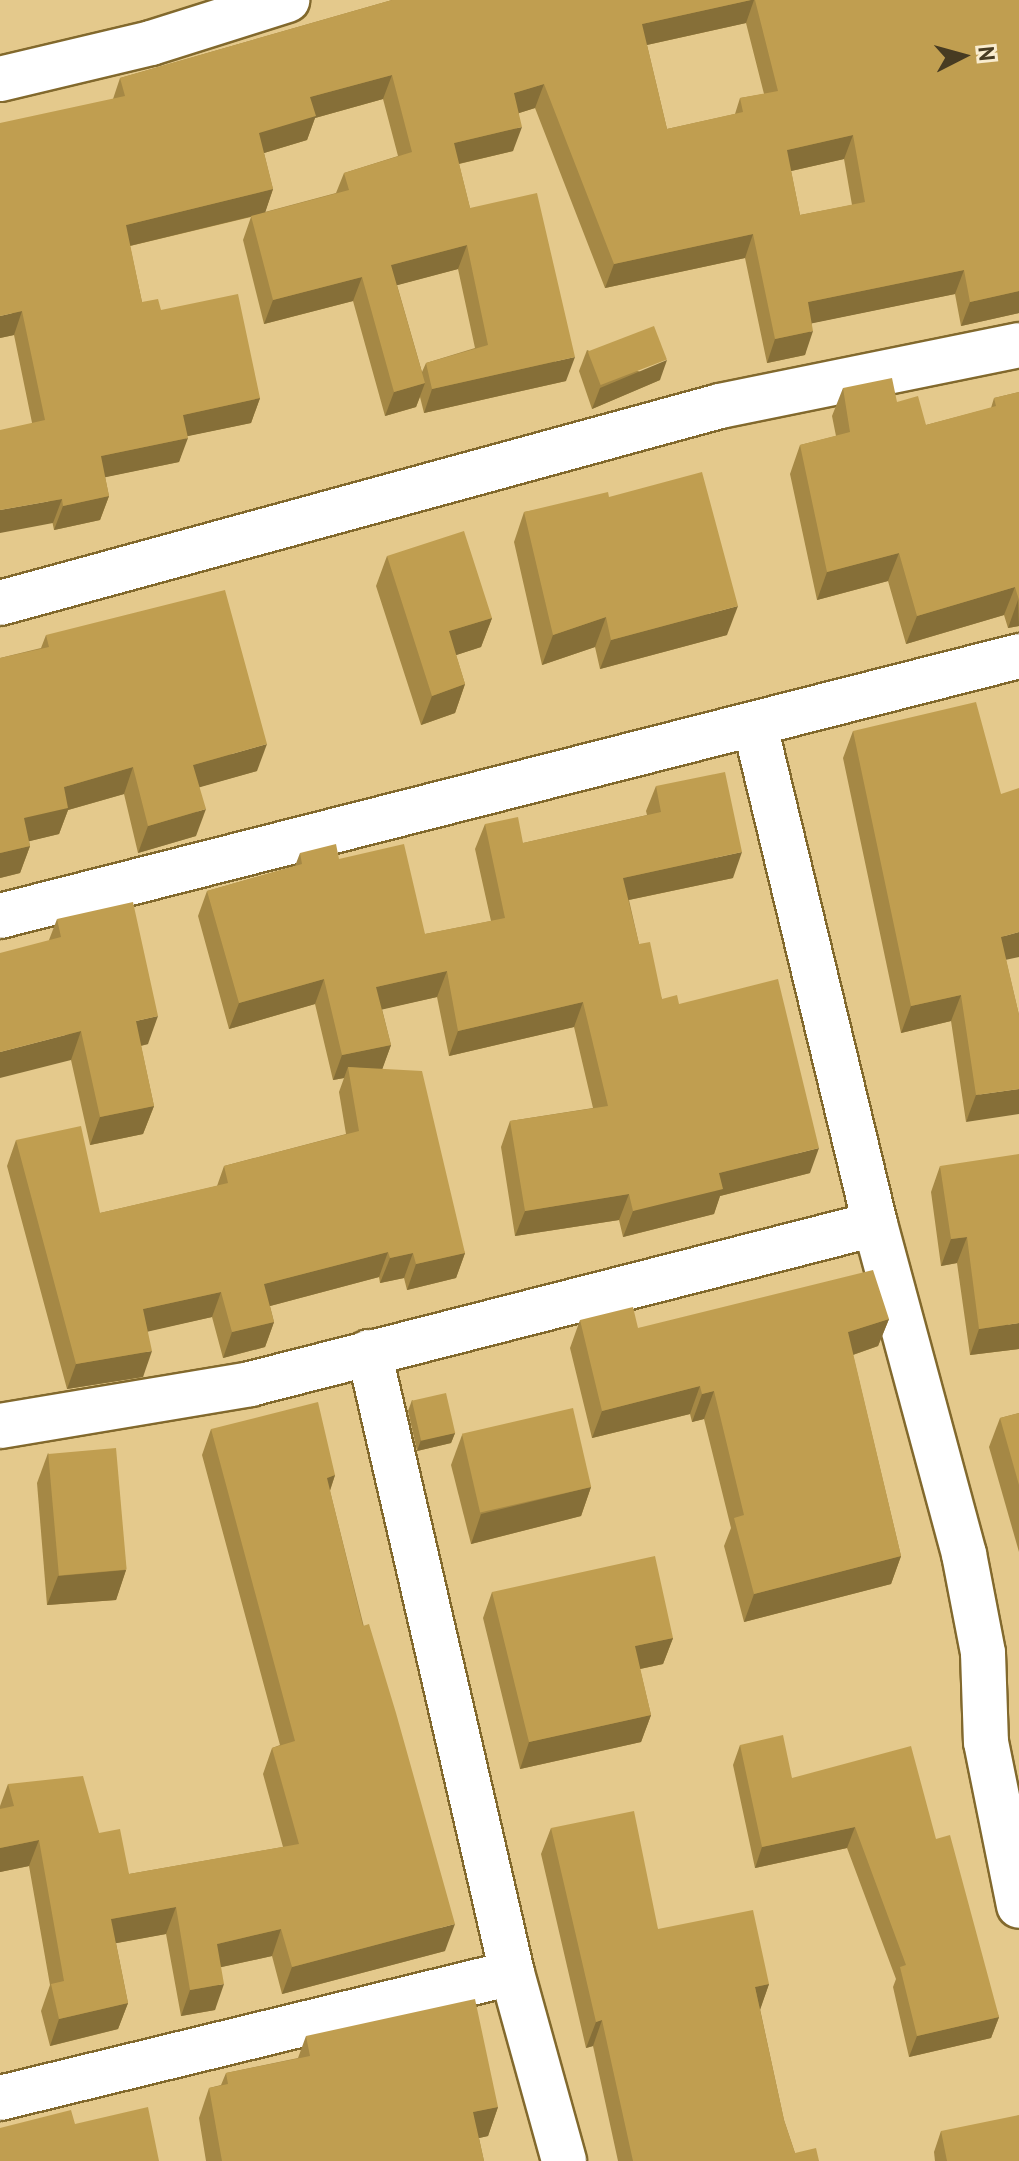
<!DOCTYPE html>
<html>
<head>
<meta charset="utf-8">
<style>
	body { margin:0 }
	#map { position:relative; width:1019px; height:2161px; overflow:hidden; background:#e4c98c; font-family:"PT Sans",sans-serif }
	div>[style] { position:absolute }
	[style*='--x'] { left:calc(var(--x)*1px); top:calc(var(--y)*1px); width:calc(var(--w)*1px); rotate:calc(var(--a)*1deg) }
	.roads { filter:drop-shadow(2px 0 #82692d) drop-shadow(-2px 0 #82692d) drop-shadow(0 2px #82692d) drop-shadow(0 -2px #82692d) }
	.minor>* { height:44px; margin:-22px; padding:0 22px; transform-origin:22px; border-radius:22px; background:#fff }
	.wall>* { inset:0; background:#a58845 }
	.shaded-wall>* { inset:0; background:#866f38 }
	.building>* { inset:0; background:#c09e50; transform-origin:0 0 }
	span { translate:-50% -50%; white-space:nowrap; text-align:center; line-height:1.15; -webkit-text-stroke:6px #f9ecce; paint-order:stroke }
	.north { position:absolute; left:923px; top:16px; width:80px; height:80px; -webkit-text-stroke:6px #f9ecce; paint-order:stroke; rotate:84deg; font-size:22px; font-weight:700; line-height:32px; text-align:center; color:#473b22 }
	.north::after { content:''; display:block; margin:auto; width:28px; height:36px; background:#473b22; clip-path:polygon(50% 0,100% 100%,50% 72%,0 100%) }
</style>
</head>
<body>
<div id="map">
	<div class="roads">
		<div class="minor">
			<div style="--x:0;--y:79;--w:155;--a:-13.4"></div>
			<div style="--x:151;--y:43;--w:143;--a:-17.5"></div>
			<div style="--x:0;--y:603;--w:746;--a:-15.3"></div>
			<div style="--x:720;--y:406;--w:305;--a:-11.5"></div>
			<div style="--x:755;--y:726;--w:512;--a:76.45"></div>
			<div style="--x:875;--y:1224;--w:342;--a:74.9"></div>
			<div style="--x:964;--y:1554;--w:101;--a:79.1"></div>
			<div style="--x:983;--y:1653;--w:89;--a:88.1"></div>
			<div style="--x:986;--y:1742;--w:167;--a:78.6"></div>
			<div style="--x:0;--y:916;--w:1052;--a:-14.31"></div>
			<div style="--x:369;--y:1352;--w:637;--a:77.03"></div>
			<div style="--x:512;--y:1973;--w:195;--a:74.5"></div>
			<div style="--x:0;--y:1426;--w:254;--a:-9.5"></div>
			<div style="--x:250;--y:1384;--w:645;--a:-14.36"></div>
			<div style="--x:0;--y:2098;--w:527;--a:-13.72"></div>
		</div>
	</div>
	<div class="wall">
		<div style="clip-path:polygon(evenodd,392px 0,1019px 0,1019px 313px,961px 326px,955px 294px,812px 323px,805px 355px,767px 363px,745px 258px,605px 288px,535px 108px,519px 113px,513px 151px,459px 164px,470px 208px,566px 381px,424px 413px,420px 397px,416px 407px,385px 416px,353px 301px,264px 324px,243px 240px,251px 217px,130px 246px,142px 302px,161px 310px,260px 398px,251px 423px,187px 436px,179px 462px,105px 477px,109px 496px,100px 520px,54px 530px,14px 335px,0 338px,113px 99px,120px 78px,392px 0,746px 23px,764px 94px,740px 98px,735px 114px,667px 129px,647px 45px,746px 23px,392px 0,383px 99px,398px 156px,344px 173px,336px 193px,265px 212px,273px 189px,264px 153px,307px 140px,315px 118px,383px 99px,392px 0,844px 159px,852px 205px,800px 215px,791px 171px,844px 159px,392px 0,458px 269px,475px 348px,426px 363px,422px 372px,397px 285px,458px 269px)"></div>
		<div style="clip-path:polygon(587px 350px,660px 380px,592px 409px,579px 371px)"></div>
		<div style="clip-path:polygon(843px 388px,897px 402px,926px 425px,991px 408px,994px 398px,1019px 392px,1019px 626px,1008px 628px,1004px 615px,906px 644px,888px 581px,817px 600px,790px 474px,800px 445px,836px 436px,832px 416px)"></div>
		<div style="clip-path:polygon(609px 497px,727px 635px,600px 669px,595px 647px,542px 665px,514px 542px,524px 512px)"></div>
		<div style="clip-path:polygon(387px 556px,492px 618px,481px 647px,456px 655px,465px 684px,455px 713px,421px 725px,376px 586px)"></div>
		<div style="clip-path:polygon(46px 635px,257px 771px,199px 787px,196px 836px,138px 853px,124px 794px,68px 810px,59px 834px,29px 841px,30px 846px,20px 873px,0 878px,0 658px,41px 648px)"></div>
		<div style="clip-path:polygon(853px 731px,1001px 794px,1006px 960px,1019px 1015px,966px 1122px,951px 1021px,901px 1033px,843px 758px)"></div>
		<div style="clip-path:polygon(656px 786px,733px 878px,629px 900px,639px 944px,662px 999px,679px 1004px,810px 1173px,720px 1196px,714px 1214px,623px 1237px,619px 1220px,515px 1236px,501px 1147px,510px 1121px,593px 1108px,574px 1027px,449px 1056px,437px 997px,382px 1009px,391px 1045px,382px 1069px,465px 1253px,456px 1278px,407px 1290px,404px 1278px,380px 1283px,379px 1277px,270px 1306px,274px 1322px,265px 1347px,223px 1358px,212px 1317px,148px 1331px,143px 1377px,67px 1389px,7px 1166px,16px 1140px,100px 1213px,217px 1186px,224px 1166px,346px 1134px,339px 1092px,344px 1078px,333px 1080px,315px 1004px,229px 1029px,198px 916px,207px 891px,295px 866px,300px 853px,339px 859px,425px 934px,491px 921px,475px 849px,485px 824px,523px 843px,647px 815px,646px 811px)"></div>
		<div style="clip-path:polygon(57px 919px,148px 1044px,141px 1046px,154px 1106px,143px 1134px,90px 1145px,71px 1060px,49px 940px)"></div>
		<div style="clip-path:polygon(940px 1166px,1019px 1349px,970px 1355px,957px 1263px,941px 1266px,931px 1192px)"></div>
		<div style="clip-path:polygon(889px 1319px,878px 1346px,853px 1355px,901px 1556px,891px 1584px,744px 1622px,724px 1546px,731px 1528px,704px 1419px,692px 1422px,690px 1414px,592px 1438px,570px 1348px,580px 1320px,638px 1328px)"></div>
		<div style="clip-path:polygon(412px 1400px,455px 1433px,451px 1443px,417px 1451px,408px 1411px)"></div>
		<div style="clip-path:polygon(1019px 1413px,1019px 1552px,989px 1447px,1000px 1418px)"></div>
		<div style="clip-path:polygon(211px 1429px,335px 1475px,330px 1491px,445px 1951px,282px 1994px,272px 1956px,221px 1967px,215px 2010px,181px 2016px,166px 1934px,116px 1943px,128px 2003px,118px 2029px,50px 2046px,41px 2011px,50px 1985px,29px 1866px,0 1872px,0 1806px,8px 1784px,99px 1833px,129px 1874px,283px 1847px,263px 1774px,272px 1748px,280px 1745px,202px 1455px)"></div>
		<div style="clip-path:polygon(462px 1435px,591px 1487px,581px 1516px,471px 1544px,451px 1465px)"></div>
		<div style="clip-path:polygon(48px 1453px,126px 1570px,116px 1600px,47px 1605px,37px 1483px)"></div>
		<div style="clip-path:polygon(492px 1592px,673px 1638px,663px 1664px,640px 1669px,651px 1715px,641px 1742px,520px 1769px,483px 1618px)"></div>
		<div style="clip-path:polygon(740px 1745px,792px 1778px,936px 1839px,999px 2017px,991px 2038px,909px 2057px,893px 1987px,896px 1979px,847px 1848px,755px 1868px,733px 1765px)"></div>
		<div style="clip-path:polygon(551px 1828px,658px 1929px,769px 1984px,760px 2009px,784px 2120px,795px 2153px,819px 2161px,618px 2161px,593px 2046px,586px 2048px,541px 1854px)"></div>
		<div style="clip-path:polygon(306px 2036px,498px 2107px,488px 2136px,479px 2138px,484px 2161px,206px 2161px,199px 2118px,209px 2088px,221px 2085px,226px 2073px,298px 2058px)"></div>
		<div style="clip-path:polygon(941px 2131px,1019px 2161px,935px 2161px,934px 2152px)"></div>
	</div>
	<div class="shaded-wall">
		<div style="clip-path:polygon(751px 0,754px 0,746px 23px,633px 48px,642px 24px)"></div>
		<div style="clip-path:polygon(392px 75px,383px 99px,315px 118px,307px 140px,251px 157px,259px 133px,310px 97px)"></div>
		<div style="clip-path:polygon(544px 84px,535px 108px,506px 117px,514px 93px)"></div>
		<div style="clip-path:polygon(522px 127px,513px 151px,445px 167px,454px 143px)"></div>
		<div style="clip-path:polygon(853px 135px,844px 159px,778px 174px,787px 150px)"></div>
		<div style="clip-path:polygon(273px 189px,265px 213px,117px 249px,126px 225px)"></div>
		<div style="clip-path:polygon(753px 234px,745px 258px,605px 288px,614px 264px)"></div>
		<div style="clip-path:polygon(467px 245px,458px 269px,383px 289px,391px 265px)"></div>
		<div style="clip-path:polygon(964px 270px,955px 294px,799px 326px,808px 302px)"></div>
		<div style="clip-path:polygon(362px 277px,353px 301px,264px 324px,273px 300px)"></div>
		<div style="clip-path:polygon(1019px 291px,1019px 313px,961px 326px,970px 302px)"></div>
		<div style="clip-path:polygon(22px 311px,14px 335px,0 338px,0 316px)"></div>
		<div style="clip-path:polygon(813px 331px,805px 355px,767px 363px,775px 339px)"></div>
		<div style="clip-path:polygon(575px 357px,566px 381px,424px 413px,432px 389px)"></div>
		<div style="clip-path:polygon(667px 360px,660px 380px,592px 409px,600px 388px)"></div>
		<div style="clip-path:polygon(425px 383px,416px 407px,385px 416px,394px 392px)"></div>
		<div style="clip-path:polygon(260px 398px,251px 423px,174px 439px,183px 415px)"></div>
		<div style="clip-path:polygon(188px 438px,179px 462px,92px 480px,101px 456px)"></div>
		<div style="clip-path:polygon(109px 496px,100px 520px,54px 530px,63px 506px)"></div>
		<div style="clip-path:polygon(62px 499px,53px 523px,0 533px,0 510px)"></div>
		<div style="clip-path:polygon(899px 553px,888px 581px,817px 600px,827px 572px)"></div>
		<div style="clip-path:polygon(1015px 587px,1004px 615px,906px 644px,917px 616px)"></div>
		<div style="clip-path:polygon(1018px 600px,1019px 626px,1008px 628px)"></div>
		<div style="clip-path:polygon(738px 606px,727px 635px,600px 669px,611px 640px)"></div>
		<div style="clip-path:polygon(606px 617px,595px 647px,542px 665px,553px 635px)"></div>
		<div style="clip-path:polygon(492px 618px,481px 647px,438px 661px,449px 631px)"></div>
		<div style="clip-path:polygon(465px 684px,455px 713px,421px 725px,432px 696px)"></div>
		<div style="clip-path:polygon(267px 744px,257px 771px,183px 792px,193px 765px)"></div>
		<div style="clip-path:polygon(133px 767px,124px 794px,68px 810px,59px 834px,14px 845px,24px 818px,64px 787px)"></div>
		<div style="clip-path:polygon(206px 809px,196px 836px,138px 853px,148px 826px)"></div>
		<div style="clip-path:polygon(30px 846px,20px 873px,0 878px,0 853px)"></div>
		<div style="clip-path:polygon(742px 852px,733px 878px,614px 903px,623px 878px)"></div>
		<div style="clip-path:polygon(1019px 932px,1019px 957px,991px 963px,1001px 937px)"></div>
		<div style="clip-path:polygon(447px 971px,437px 997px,367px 1013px,376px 987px)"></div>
		<div style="clip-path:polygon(324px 979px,315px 1004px,229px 1029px,239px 1003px)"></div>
		<div style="clip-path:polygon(961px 995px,951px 1021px,901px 1033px,911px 1006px)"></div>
		<div style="clip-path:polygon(583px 1002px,574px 1027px,449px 1056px,458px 1031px)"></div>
		<div style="clip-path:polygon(158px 1016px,148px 1044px,126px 1049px,136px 1021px)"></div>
		<div style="clip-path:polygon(81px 1031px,71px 1060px,0 1078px,0 1052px)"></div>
		<div style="clip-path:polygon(391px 1045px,382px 1070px,348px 1067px,344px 1078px,333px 1080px,342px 1055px)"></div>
		<div style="clip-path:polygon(1019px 1089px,1019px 1114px,966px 1122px,976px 1095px)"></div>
		<div style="clip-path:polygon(154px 1106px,143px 1134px,90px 1145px,100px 1117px)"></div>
		<div style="clip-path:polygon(819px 1148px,810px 1173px,720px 1196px,714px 1214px,623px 1237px,633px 1211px,719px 1173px)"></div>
		<div style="clip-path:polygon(629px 1194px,619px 1220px,515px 1236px,525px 1211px)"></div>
		<div style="clip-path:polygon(967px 1237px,957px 1263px,941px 1266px,951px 1239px)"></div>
		<div style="clip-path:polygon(388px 1252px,379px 1277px,255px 1310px,264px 1284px)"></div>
		<div style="clip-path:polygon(413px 1253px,404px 1278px,380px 1283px,390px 1258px)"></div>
		<div style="clip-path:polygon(465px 1253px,456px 1278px,407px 1290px,416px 1264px)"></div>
		<div style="clip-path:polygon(221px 1292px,212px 1317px,133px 1335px,143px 1309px)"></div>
		<div style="clip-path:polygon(889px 1319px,878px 1346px,838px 1360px,848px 1332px)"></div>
		<div style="clip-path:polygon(274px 1322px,265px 1347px,223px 1358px,232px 1332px)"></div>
		<div style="clip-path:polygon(1019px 1323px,1019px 1349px,970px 1355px,979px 1329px)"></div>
		<div style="clip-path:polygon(152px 1351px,143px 1377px,67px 1389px,76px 1364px)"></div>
		<div style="clip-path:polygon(700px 1386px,690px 1414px,592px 1438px,602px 1411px)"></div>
		<div style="clip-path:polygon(714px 1391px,704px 1419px,692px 1422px,702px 1394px)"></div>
		<div style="clip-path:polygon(455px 1433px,451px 1443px,417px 1451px,421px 1440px)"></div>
		<div style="clip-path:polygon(335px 1475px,326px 1502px,327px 1478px)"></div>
		<div style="clip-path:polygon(591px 1487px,581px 1516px,471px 1544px,481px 1514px)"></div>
		<div style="clip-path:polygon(901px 1556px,891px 1584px,744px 1622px,754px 1594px)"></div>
		<div style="clip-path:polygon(126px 1570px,116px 1600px,47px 1605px,58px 1576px)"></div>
		<div style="clip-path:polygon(673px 1638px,663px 1664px,626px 1672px,635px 1646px)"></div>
		<div style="clip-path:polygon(651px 1715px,641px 1742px,520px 1769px,529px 1742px)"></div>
		<div style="clip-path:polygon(855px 1827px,847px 1848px,755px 1868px,762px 1847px)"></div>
		<div style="clip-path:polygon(39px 1840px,29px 1866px,0 1872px,0 1848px)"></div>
		<div style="clip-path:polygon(176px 1907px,166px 1934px,101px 1946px,111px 1919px)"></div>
		<div style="clip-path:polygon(455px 1924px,445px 1951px,282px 1994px,292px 1967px)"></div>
		<div style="clip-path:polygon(281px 1929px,272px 1956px,208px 1970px,217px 1944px)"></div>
		<div style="clip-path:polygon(224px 1984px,215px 2010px,181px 2016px,190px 1990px)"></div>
		<div style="clip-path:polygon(769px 1984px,760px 2010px,755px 1987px)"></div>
		<div style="clip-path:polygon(128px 2003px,118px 2029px,50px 2046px,59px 2019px)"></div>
		<div style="clip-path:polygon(999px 2017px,991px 2038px,909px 2057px,917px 2036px)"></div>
		<div style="clip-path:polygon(602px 2020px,593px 2046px,586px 2048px,596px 2022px)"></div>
		<div style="clip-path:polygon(498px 2107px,488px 2136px,462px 2142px,473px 2112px)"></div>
	</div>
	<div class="building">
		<div style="clip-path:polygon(evenodd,392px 0,751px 0,642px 24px,667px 129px,743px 112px,740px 98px,778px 91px,755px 0,1019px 0,1019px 291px,970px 302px,964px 270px,808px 302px,813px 331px,775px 339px,753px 234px,614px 264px,544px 84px,514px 93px,522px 127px,454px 143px,470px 208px,537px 193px,575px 357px,432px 389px,426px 363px,488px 345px,467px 245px,391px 265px,425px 383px,394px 392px,362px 277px,273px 300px,251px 216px,349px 190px,344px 173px,412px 152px,392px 75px,310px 97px,316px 116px,259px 133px,273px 189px,126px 225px,142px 302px,158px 299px,161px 310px,238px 294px,260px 398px,183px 415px,188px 438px,101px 456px,109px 496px,63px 506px,62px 499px,0 510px,0 430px,45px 420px,22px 311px,0 316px,0 123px,125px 96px,120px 78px,392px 0,853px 135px,865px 202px,800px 215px,787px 150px,853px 135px)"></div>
		<div style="left:654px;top:326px;width:36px;height:71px;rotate:69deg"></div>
		<div style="clip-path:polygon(892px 378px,897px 402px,918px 396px,926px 425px,996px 406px,994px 398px,1019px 392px,1019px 600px,1015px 587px,917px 616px,899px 553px,827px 572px,800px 445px,850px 432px,843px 388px)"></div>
		<div style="clip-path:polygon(702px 472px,738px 606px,611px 640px,606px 617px,553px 635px,524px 512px,608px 492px,609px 497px)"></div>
		<div style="clip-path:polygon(464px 531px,492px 618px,449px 631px,465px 684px,432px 696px,387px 556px)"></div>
		<div style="clip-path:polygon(225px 590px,267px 744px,193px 765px,206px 809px,148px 826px,133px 767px,64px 787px,68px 808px,24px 818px,30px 846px,0 853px,0 658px,49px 647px,46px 635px)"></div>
		<div style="clip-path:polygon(976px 702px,1001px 794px,1019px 788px,1019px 932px,1001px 937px,1019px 1015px,1019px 1089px,976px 1095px,961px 995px,911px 1006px,853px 731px)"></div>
		<div style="clip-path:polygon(725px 772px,742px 852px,623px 878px,639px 944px,650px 942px,662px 999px,677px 995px,679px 1004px,778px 979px,819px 1148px,719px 1173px,723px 1189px,633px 1211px,629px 1194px,525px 1211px,510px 1121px,608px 1106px,583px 1002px,458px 1031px,447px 971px,376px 987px,391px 1045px,342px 1055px,324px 979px,239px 1003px,207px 891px,302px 864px,300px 853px,336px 844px,339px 859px,404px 844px,425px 934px,505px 918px,485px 824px,518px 817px,523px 843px,661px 812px,656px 786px)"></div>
		<div style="clip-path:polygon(133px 902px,158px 1016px,136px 1021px,154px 1106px,100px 1117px,81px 1031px,0 1052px,0 953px,61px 937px,57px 919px)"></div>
		<div style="clip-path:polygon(348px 1067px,422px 1071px,465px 1253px,416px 1264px,413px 1253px,390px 1258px,388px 1252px,264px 1284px,274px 1322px,232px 1332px,221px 1292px,143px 1309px,152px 1351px,76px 1364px,16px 1140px,81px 1126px,100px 1213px,228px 1183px,224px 1166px,359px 1131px)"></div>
		<div style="clip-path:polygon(1019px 1154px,1019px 1323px,979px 1329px,967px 1237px,951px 1239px,940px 1166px)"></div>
		<div style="clip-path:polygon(873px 1270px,889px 1319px,848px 1332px,901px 1556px,754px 1594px,734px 1518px,744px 1515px,714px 1391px,702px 1394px,700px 1386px,602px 1411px,580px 1320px,633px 1307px,638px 1328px)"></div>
		<div style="left:446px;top:1393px;width:41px;height:35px;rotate:77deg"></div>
		<div style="clip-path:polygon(318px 1402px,335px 1475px,327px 1478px,363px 1626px,369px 1624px,396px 1713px,455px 1924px,292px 1967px,281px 1929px,217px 1944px,224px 1984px,190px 1990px,176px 1907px,111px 1919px,128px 2003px,59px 2019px,51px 1984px,64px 1981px,39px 1840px,0 1848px,0 1809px,14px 1806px,8px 1784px,83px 1776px,99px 1833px,120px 1829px,129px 1874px,299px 1844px,272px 1748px,295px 1741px,211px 1429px)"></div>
		<div style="left:573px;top:1408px;width:81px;height:114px;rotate:77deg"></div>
		<div style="clip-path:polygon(1019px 1413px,1019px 1485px,1000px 1418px)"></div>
		<div style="left:116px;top:1448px;width:122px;height:68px;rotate:85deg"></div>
		<div style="clip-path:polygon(655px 1556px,673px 1638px,635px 1646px,651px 1715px,529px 1742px,492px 1592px)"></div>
		<div style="clip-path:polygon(783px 1735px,792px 1778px,911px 1746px,936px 1839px,950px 1835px,999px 2017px,917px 2036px,900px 1967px,906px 1965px,855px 1827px,762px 1847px,740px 1745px)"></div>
		<div style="clip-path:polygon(634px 1811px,658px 1929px,753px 1910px,769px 1984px,755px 1987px,784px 2120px,795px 2153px,816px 2148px,819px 2161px,633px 2161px,602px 2020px,596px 2022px,551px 1828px)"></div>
		<div style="clip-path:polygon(475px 1999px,498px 2107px,473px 2112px,484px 2161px,222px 2161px,209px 2088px,228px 2084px,226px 2073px,310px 2056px,306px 2036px)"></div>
		<div style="clip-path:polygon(148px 2107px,159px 2161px,0 2161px,0 2128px,71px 2110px,75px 2124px)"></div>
		<div style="clip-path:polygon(1019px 2115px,1019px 2161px,947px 2161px,941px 2131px)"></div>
	</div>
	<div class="north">N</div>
</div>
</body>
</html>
